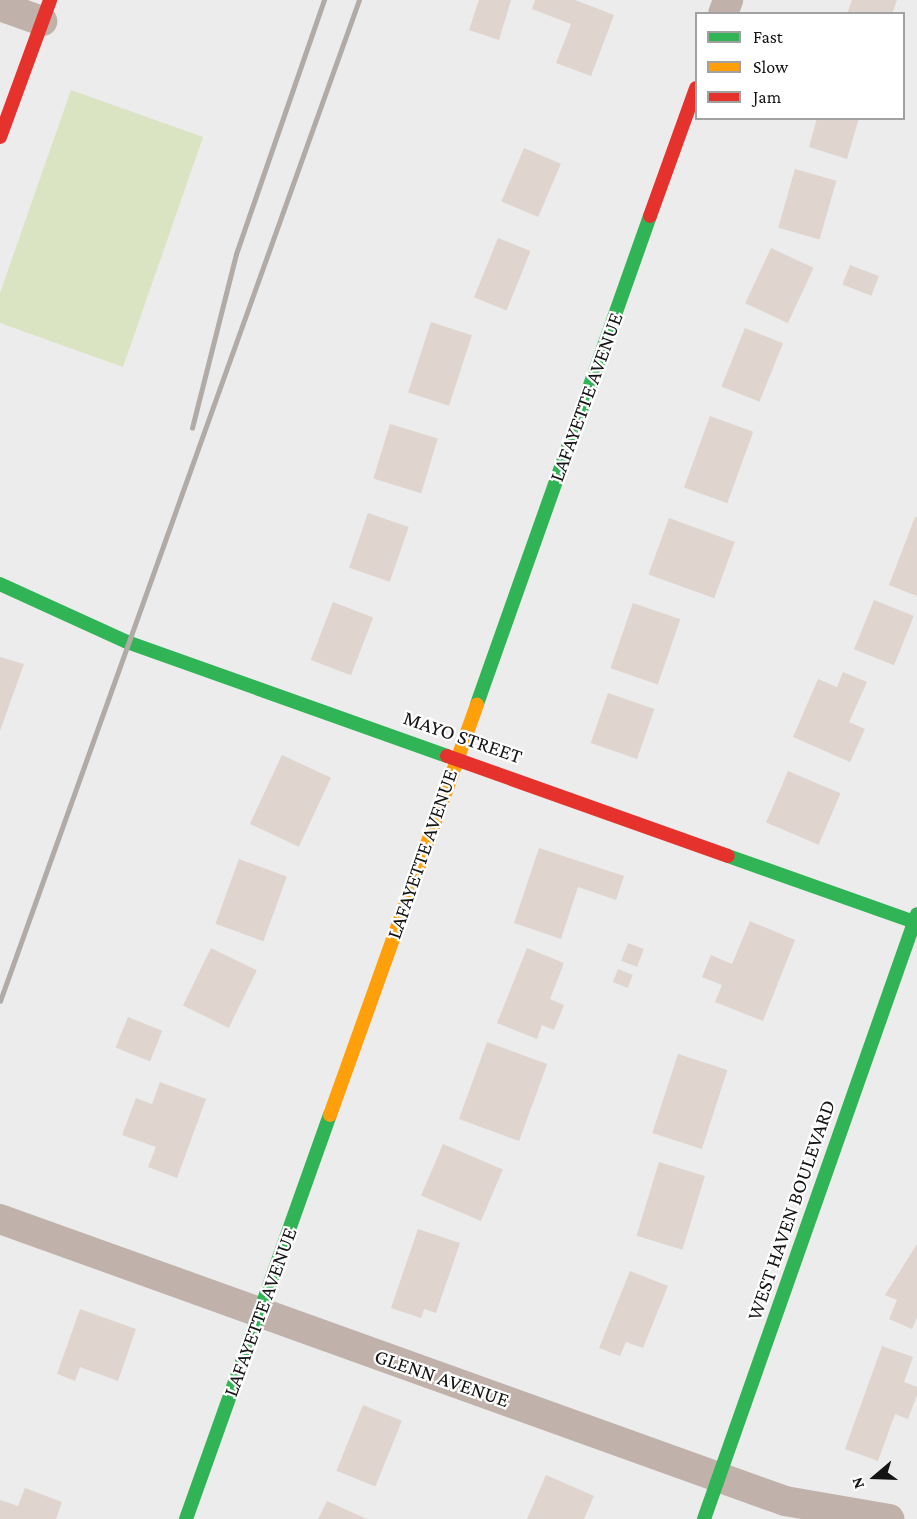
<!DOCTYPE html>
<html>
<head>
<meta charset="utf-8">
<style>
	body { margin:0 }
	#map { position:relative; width:917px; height:1519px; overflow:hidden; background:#ececec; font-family:"Crimson Pro",serif }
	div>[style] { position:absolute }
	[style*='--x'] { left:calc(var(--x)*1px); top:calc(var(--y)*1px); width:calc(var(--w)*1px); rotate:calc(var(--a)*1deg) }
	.green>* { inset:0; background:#dae4c2 }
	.building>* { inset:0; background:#e0d4ce; transform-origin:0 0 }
	.street>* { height:30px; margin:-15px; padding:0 15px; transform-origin:15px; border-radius:15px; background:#c0b1ab }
	.fast>* { height:14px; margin:-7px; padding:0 7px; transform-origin:7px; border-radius:7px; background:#30b455 }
	.slow>* { height:14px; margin:-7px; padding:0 7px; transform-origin:7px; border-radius:7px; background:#ff9f0a }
	.jam>* { height:14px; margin:-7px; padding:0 7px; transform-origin:7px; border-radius:7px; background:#e5322d }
	.rail>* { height:4.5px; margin:-2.25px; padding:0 2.25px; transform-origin:2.25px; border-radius:2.25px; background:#b0aba7 }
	span { translate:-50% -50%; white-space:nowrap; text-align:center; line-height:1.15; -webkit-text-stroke:4.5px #fff; paint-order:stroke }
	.street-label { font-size:21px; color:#141415 }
	.legend { position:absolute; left:695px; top:12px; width:210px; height:108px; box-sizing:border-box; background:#fff; border:2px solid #a1a1a1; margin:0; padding:8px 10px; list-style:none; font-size:18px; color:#141415 }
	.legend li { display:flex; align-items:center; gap:12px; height:30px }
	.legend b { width:30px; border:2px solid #a1a1a1 }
	.north { position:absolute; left:845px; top:1447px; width:60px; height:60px; -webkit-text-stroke:4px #fff; paint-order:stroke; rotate:251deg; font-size:16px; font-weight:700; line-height:24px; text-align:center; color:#141415 }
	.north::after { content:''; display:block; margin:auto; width:21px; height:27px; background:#141415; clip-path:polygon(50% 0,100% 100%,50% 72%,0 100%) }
</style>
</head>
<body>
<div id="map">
	<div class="green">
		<div style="clip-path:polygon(71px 90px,203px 137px,123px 367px,0 323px,0 293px)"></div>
	</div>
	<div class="building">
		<div style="clip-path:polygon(479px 0,511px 0,499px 40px,469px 30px)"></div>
		<div style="clip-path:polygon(535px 0,575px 0,614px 15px,591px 76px,556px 63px,571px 24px,532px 9px)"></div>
		<div style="clip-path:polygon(852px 0,897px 0,892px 14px,847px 14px)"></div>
		<div style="clip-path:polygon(817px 118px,859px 118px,847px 159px,809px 147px)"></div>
		<div style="left:524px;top:148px;width:40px;height:58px;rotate:23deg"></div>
		<div style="left:795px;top:169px;width:43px;height:61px;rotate:16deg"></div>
		<div style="left:498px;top:238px;width:35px;height:64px;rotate:22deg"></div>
		<div style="left:771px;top:248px;width:47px;height:61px;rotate:25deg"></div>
		<div style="left:850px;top:265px;width:31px;height:21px;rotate:21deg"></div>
		<div style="left:431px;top:322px;width:43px;height:74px;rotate:18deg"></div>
		<div style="left:745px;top:328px;width:41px;height:63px;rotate:22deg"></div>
		<div style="left:710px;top:416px;width:46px;height:76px;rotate:20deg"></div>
		<div style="left:390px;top:424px;width:50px;height:57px;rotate:17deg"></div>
		<div style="left:368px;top:513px;width:43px;height:58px;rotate:19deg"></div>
		<div style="clip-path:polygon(915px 517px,917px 517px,917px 596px,889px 585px)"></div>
		<div style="left:669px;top:518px;width:70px;height:60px;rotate:20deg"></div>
		<div style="left:874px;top:600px;width:43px;height:53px;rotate:22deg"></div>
		<div style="left:333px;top:602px;width:43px;height:62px;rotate:21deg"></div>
		<div style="left:633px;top:603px;width:50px;height:69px;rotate:19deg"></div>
		<div style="clip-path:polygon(0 657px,24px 664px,0 731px)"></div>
		<div style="clip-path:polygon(843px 672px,867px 682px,849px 722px,865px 729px,850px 762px,793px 737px,818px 679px,837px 687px)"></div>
		<div style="left:608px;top:693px;width:49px;height:53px;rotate:19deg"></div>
		<div style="left:282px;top:755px;width:54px;height:76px;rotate:25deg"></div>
		<div style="left:788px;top:771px;width:57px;height:56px;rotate:23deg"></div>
		<div style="clip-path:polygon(539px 848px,624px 876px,616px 900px,578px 887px,561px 939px,514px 923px)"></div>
		<div style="left:239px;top:859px;width:51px;height:69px;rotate:20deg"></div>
		<div style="clip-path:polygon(750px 921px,795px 940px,763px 1021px,715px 1002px,722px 985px,702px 977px,711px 955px,732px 964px)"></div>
		<div style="left:628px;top:943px;width:17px;height:19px;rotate:21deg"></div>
		<div style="left:211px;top:948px;width:51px;height:64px;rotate:26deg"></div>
		<div style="clip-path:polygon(527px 948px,564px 963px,550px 999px,564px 1005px,554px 1030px,542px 1025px,537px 1039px,497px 1023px)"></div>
		<div style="left:618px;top:969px;width:16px;height:14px;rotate:22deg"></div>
		<div style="left:128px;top:1017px;width:37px;height:33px;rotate:22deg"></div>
		<div style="left:487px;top:1042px;width:64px;height:82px;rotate:20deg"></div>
		<div style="left:678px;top:1054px;width:52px;height:83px;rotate:18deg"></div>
		<div style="clip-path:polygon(160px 1082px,206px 1099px,177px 1178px,148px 1167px,156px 1147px,122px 1135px,136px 1098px,152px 1104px)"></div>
		<div style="left:443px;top:1144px;width:65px;height:56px;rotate:23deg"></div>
		<div style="left:659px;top:1162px;width:48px;height:77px;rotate:17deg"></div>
		<div style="clip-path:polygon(418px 1229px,460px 1243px,436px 1313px,424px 1309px,421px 1318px,391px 1308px)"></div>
		<div style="clip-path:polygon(917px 1244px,917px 1318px,912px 1329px,889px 1319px,897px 1300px,885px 1295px)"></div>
		<div style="clip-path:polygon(630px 1271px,668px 1286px,643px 1348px,626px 1342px,620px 1356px,599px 1348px)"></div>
		<div style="clip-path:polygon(80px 1309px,136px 1329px,118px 1381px,80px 1367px,75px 1381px,57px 1374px)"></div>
		<div style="clip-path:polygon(882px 1346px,913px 1357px,904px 1382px,917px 1387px,917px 1395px,908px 1419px,895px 1414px,878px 1461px,845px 1449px)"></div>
		<div style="left:363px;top:1405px;width:42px;height:71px;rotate:22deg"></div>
		<div style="clip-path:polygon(546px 1475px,594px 1496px,584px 1519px,527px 1519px)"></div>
		<div style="clip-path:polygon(25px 1488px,62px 1502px,56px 1519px,0 1519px,0 1500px,18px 1506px)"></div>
		<div style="clip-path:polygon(327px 1501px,367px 1519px,318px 1519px)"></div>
	</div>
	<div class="street">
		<div style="--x:0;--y:6;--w:45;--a:19.7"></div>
		<div style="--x:723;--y:14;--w:15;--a:-70"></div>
		<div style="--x:0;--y:1219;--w:834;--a:19.76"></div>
		<div style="--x:785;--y:1501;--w:106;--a:9.8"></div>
	</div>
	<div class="fast">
		<div style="--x:0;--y:584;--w:140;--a:24.5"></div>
		<div style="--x:127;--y:642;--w:340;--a:19.6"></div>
		<div style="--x:477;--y:704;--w:518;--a:-70.48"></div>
		<div style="--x:728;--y:856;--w:197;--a:19.5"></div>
		<div style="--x:186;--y:1519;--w:429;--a:-70.4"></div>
		<div style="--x:704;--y:1519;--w:641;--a:-70.6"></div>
	</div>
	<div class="slow">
		<div style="--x:330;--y:1115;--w:436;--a:-70.3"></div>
	</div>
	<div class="jam">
		<div style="--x:0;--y:137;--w:146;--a:-69.9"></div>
		<div style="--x:650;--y:216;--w:136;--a:-70.2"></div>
		<div style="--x:447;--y:756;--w:298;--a:19.6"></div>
	</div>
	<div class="rail">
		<div style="--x:192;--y:428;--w:179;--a:-75.8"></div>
		<div style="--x:236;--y:254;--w:269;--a:-70.9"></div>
		<div style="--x:0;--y:1001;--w:1063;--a:-70.27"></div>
	</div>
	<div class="street-label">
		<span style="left:586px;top:397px;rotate:-70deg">LAFAYETTE AVENUE</span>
		<span style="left:463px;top:737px;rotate:19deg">MAYO STREET</span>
		<span style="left:422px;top:854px;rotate:-71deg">LAFAYETTE AVENUE</span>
		<span style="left:791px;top:1210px;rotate:-71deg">WEST HAVEN BOULEVARD</span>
		<span style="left:260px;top:1312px;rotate:-70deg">LAFAYETTE AVENUE</span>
		<span style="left:442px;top:1378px;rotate:19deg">GLENN AVENUE</span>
	</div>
	<ul class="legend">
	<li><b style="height:8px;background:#30b455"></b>Fast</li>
	<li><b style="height:8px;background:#ff9f0a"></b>Slow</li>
	<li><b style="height:8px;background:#e5322d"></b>Jam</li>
	</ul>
	<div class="north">N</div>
</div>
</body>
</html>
